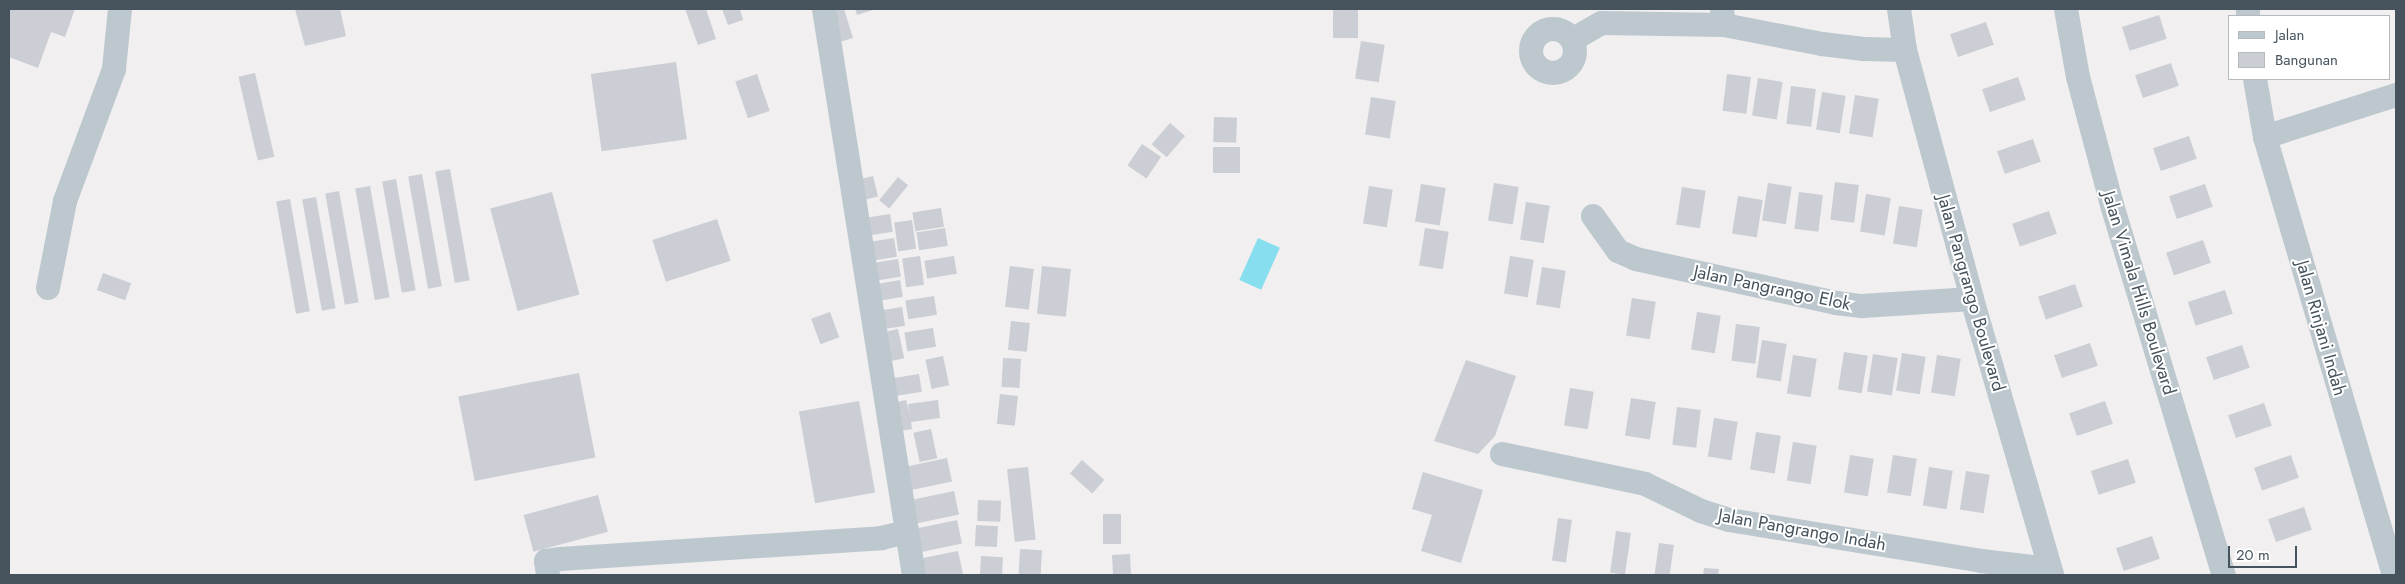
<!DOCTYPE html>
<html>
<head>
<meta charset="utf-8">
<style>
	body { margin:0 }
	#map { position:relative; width:2405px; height:584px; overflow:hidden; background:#f1efef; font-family:Jost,sans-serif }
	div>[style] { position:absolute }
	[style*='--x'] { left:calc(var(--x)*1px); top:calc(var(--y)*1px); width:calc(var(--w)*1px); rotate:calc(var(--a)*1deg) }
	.water>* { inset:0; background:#87deef; transform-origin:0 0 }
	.building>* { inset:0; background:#cbced4; transform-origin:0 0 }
	.minor>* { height:24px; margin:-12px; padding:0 12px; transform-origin:12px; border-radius:12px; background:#bcc7ce }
	.minor>.ring { margin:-12px; padding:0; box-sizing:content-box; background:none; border:24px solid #bcc7ce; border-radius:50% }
	span { translate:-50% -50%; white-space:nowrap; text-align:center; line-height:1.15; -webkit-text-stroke:4px #fff; paint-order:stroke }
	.street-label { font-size:18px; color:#46535d }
	.frame { position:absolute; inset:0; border:10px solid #46535d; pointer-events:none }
	.legend { position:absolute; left:2228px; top:15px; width:162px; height:65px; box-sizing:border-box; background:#fff; border:1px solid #b5babe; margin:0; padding:6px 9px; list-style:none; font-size:15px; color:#46535d }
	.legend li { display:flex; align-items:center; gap:10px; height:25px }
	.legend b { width:25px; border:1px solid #b5babe }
	.scale { position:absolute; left:2228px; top:546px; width:69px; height:22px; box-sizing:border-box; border:2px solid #46535d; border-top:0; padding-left:6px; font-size:15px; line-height:18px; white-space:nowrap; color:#46535d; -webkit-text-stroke:4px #fff; paint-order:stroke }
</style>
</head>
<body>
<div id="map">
	<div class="water">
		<div style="left:1258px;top:238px;width:24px;height:46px;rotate:24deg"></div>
	</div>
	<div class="building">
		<div style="clip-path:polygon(9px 9px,75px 9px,65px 37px,51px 32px,38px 68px,9px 57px)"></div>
		<div style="clip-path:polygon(295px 9px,340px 9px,346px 36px,305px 46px)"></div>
		<div style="clip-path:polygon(685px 9px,706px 9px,716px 39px,698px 45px)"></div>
		<div style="clip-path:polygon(722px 9px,740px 9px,743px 20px,728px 25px)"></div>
		<div style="clip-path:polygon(829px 9px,844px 9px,853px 38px,840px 42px)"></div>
		<div style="clip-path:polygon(855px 9px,876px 9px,857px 15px)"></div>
		<div style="left:1333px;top:9px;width:25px;height:29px"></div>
		<div style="left:2159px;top:15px;width:25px;height:39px;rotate:72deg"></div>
		<div style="left:1986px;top:22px;width:24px;height:38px;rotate:71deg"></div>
		<div style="left:1361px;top:41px;width:24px;height:38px;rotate:9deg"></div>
		<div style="left:676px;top:62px;width:78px;height:86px;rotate:82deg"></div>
		<div style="left:2171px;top:63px;width:24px;height:38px;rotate:71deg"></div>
		<div style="left:255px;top:73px;width:86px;height:17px;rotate:77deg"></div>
		<div style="left:757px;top:74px;width:39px;height:23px;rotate:71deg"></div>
		<div style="left:1727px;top:74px;width:24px;height:37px;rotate:7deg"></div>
		<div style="left:2018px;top:77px;width:24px;height:38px;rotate:71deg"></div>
		<div style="left:1758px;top:78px;width:25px;height:38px;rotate:9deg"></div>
		<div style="left:1791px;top:86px;width:25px;height:38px;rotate:7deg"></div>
		<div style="left:1822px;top:92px;width:24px;height:38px;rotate:9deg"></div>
		<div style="left:1855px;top:95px;width:24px;height:39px;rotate:9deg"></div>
		<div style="left:1371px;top:97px;width:25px;height:38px;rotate:9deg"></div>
		<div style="left:1214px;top:117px;width:23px;height:25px;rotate:2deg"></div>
		<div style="left:1170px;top:123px;width:20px;height:28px;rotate:41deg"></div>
		<div style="left:2189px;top:136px;width:24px;height:38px;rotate:71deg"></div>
		<div style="left:2033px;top:139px;width:24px;height:38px;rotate:71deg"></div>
		<div style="left:1142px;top:144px;width:23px;height:26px;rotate:34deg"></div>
		<div style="left:1213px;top:147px;width:27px;height:26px"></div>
		<div style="left:450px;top:169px;width:113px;height:15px;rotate:80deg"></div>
		<div style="left:422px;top:174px;width:114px;height:14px;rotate:80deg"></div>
		<div style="left:873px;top:176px;width:21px;height:20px;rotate:76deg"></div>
		<div style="left:898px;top:177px;width:13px;height:30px;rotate:39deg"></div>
		<div style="left:396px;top:179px;width:113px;height:14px;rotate:80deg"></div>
		<div style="left:1835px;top:182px;width:24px;height:38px;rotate:7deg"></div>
		<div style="left:1494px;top:183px;width:25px;height:38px;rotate:9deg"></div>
		<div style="left:1768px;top:183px;width:24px;height:38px;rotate:9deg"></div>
		<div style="left:1421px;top:184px;width:25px;height:38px;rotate:9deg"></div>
		<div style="left:2205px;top:184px;width:24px;height:38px;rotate:71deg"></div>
		<div style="left:370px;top:186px;width:113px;height:15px;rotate:80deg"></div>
		<div style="left:1369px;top:186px;width:24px;height:38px;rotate:9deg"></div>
		<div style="left:1682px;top:187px;width:24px;height:38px;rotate:9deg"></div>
		<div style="left:339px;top:191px;width:113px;height:14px;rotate:80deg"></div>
		<div style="left:552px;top:192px;width:106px;height:64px;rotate:75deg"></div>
		<div style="left:1799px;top:192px;width:24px;height:37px;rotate:7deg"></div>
		<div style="left:1866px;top:194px;width:25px;height:38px;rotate:9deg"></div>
		<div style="left:1738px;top:196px;width:25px;height:38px;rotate:9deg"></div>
		<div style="left:316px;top:197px;width:113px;height:14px;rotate:80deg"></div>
		<div style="left:290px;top:199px;width:114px;height:14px;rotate:80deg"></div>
		<div style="left:1526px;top:202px;width:24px;height:38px;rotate:9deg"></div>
		<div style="left:1899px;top:206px;width:24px;height:38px;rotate:9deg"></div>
		<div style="left:941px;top:208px;width:19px;height:29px;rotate:81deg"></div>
		<div style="left:2049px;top:211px;width:24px;height:39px;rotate:71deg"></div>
		<div style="left:890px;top:214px;width:18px;height:29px;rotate:81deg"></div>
		<div style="left:717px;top:219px;width:44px;height:68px;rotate:72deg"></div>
		<div style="left:912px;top:220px;width:29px;height:18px;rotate:82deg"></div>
		<div style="left:945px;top:228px;width:18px;height:29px;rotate:81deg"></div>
		<div style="left:1425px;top:228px;width:24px;height:38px;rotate:9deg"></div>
		<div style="left:894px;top:238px;width:19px;height:29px;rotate:81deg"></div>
		<div style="left:2203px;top:240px;width:24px;height:39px;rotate:71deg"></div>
		<div style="left:920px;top:256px;width:29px;height:18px;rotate:82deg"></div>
		<div style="left:954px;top:256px;width:18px;height:30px;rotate:81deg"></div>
		<div style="left:1510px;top:256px;width:24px;height:38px;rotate:9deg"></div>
		<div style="left:898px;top:259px;width:18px;height:29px;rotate:81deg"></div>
		<div style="left:1010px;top:266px;width:24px;height:41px;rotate:7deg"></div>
		<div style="left:1042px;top:266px;width:29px;height:48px;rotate:6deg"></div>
		<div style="left:1542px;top:267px;width:24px;height:38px;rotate:9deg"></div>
		<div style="left:103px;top:273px;width:30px;height:18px;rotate:20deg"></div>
		<div style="left:900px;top:280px;width:17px;height:29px;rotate:80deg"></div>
		<div style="left:2075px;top:284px;width:24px;height:39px;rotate:71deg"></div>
		<div style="left:2225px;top:290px;width:25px;height:39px;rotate:72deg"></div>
		<div style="left:934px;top:296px;width:19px;height:29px;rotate:81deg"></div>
		<div style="left:1632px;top:298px;width:24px;height:38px;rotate:9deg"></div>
		<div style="left:902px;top:307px;width:19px;height:29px;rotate:81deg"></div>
		<div style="left:830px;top:312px;width:27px;height:20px;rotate:70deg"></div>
		<div style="left:1697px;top:312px;width:24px;height:38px;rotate:9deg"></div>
		<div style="left:1011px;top:321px;width:19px;height:29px;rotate:6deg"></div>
		<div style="left:1736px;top:324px;width:24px;height:37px;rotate:7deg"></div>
		<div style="left:933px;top:328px;width:19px;height:29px;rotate:81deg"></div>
		<div style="left:898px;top:329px;width:30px;height:18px;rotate:78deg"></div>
		<div style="left:1762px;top:340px;width:25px;height:38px;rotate:9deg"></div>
		<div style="left:2090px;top:343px;width:24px;height:38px;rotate:71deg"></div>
		<div style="left:2242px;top:345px;width:24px;height:38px;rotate:71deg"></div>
		<div style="left:1844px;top:352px;width:24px;height:38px;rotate:9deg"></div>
		<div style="left:1902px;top:353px;width:24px;height:38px;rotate:9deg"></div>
		<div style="left:1873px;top:354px;width:25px;height:38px;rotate:9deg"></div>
		<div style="left:1793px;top:355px;width:24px;height:39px;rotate:9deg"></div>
		<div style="left:1937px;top:355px;width:24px;height:38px;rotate:9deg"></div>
		<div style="left:943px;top:356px;width:30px;height:18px;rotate:78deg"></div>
		<div style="left:1003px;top:358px;width:18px;height:29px;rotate:3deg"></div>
		<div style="clip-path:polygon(1466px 360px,1516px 376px,1495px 436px,1478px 454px,1434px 441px)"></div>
		<div style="left:579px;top:373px;width:86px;height:123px;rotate:79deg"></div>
		<div style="left:919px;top:374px;width:18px;height:30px;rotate:81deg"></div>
		<div style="left:1570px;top:388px;width:24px;height:38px;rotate:9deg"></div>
		<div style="left:1000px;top:394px;width:18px;height:30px;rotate:6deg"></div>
		<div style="left:1631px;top:398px;width:25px;height:38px;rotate:9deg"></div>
		<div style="clip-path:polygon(906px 400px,910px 415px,908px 404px,938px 400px,940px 418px,911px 422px,912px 429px,895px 432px,889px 404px)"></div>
		<div style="left:859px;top:401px;width:93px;height:61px;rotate:80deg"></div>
		<div style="left:2105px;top:401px;width:24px;height:38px;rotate:71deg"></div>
		<div style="left:2264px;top:403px;width:24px;height:38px;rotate:71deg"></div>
		<div style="left:1677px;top:407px;width:24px;height:38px;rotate:7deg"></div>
		<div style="left:1714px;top:418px;width:24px;height:39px;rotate:9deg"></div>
		<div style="left:931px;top:429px;width:30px;height:18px;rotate:78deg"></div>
		<div style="left:1756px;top:432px;width:25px;height:38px;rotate:9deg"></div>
		<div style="left:1793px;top:442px;width:24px;height:39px;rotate:9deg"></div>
		<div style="left:1850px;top:455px;width:24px;height:38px;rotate:9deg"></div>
		<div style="left:1893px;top:455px;width:24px;height:38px;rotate:9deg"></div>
		<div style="left:2291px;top:455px;width:24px;height:39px;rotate:71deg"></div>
		<div style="left:947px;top:458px;width:24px;height:45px;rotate:78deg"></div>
		<div style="left:2128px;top:459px;width:25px;height:39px;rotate:72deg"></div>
		<div style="left:1082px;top:460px;width:30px;height:18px;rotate:42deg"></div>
		<div style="left:1028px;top:467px;width:73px;height:21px;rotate:84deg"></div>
		<div style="left:1929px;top:467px;width:24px;height:39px;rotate:9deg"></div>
		<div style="left:1966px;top:471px;width:24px;height:39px;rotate:9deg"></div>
		<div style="clip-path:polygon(1423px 472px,1483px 490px,1461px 563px,1421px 551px,1432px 515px,1412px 509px)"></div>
		<div style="left:954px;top:491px;width:24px;height:45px;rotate:78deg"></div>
		<div style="left:598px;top:495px;width:38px;height:77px;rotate:75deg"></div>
		<div style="left:978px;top:500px;width:23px;height:21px;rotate:2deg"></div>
		<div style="left:2304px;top:507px;width:24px;height:38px;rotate:71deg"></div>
		<div style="left:1103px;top:514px;width:18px;height:30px"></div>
		<div style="left:1558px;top:518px;width:14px;height:43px;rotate:8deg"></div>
		<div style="left:957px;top:520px;width:24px;height:45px;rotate:78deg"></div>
		<div style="left:976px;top:525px;width:22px;height:21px;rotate:3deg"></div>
		<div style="left:1616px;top:531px;width:15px;height:42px;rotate:8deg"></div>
		<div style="left:2152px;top:536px;width:24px;height:38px;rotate:71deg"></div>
		<div style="left:1659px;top:543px;width:15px;height:32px;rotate:8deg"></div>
		<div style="left:1020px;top:549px;width:22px;height:26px;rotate:3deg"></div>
		<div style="clip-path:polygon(958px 551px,963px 574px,917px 575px,913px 560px)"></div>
		<div style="left:1130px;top:554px;width:21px;height:18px;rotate:87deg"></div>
		<div style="left:981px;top:556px;width:22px;height:19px;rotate:3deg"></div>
		<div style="clip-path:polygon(1704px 568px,1719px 569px,1718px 575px,1703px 575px)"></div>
	</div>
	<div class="minor">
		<div style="--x:824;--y:9;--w:573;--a:80.97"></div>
		<div style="--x:1899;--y:9;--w:41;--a:81.7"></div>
		<div style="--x:1905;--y:50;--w:258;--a:74.9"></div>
		<div style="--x:1972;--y:299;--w:287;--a:73.8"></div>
		<div style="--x:2066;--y:9;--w:69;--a:80"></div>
		<div style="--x:2078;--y:77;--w:132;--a:75.1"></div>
		<div style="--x:2112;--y:205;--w:387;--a:73.2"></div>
		<div style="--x:2248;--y:16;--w:7;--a:-90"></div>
		<div style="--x:1724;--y:25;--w:100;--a:11"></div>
		<div style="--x:1822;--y:44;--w:42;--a:6.8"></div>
		<div style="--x:1864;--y:49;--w:41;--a:1.4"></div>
		<div class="ring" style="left:1531px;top:29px;width:20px;height:20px"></div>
		<div style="--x:1572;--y:40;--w:34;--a:-30"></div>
		<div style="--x:1602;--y:23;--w:122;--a:0.9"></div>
		<div style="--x:1724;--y:25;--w:14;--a:-98"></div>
		<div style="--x:2255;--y:79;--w:59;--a:80.2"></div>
		<div style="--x:2265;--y:137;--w:457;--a:73.6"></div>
		<div style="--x:2265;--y:137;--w:138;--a:-17.8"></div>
		<div style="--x:1593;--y:216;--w:43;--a:54.5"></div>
		<div style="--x:1618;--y:251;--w:20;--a:24"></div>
		<div style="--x:1636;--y:259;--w:205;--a:12.4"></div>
		<div style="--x:1836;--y:303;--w:26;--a:7"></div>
		<div style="--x:1862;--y:306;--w:110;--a:-3.6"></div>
		<div style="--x:48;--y:288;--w:89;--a:-78.9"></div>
		<div style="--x:65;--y:201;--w:141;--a:-69.6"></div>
		<div style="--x:114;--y:69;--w:60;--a:-84.3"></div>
		<div style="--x:1502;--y:454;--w:146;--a:11.8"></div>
		<div style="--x:1645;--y:484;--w:62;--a:25.7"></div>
		<div style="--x:1701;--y:511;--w:29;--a:18"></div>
		<div style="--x:1729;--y:520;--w:255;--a:9.2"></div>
		<div style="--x:1981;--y:561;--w:69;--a:6.6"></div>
		<div style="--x:548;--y:575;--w:14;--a:-98"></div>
		<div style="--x:546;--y:561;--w:14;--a:-8"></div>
		<div style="--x:560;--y:559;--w:322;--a:-3.7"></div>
		<div style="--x:881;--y:538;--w:27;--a:-13"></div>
	</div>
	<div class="street-label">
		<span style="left:1772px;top:288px;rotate:12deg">Jalan Pangrango Elok</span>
		<span style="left:1971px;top:293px;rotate:74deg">Jalan Pangrango Boulevard</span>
		<span style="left:2139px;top:293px;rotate:73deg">Jalan Vimala Hills Boulevard</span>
		<span style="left:2321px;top:328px;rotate:74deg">Jalan Rinjani Indah</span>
		<span style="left:1802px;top:530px;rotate:10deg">Jalan Pangrango Indah</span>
	</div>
	<div class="frame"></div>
	<ul class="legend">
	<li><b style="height:6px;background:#bcc7ce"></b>Jalan</li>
	<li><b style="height:14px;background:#cbced4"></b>Bangunan</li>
	</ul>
	<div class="scale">20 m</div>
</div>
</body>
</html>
